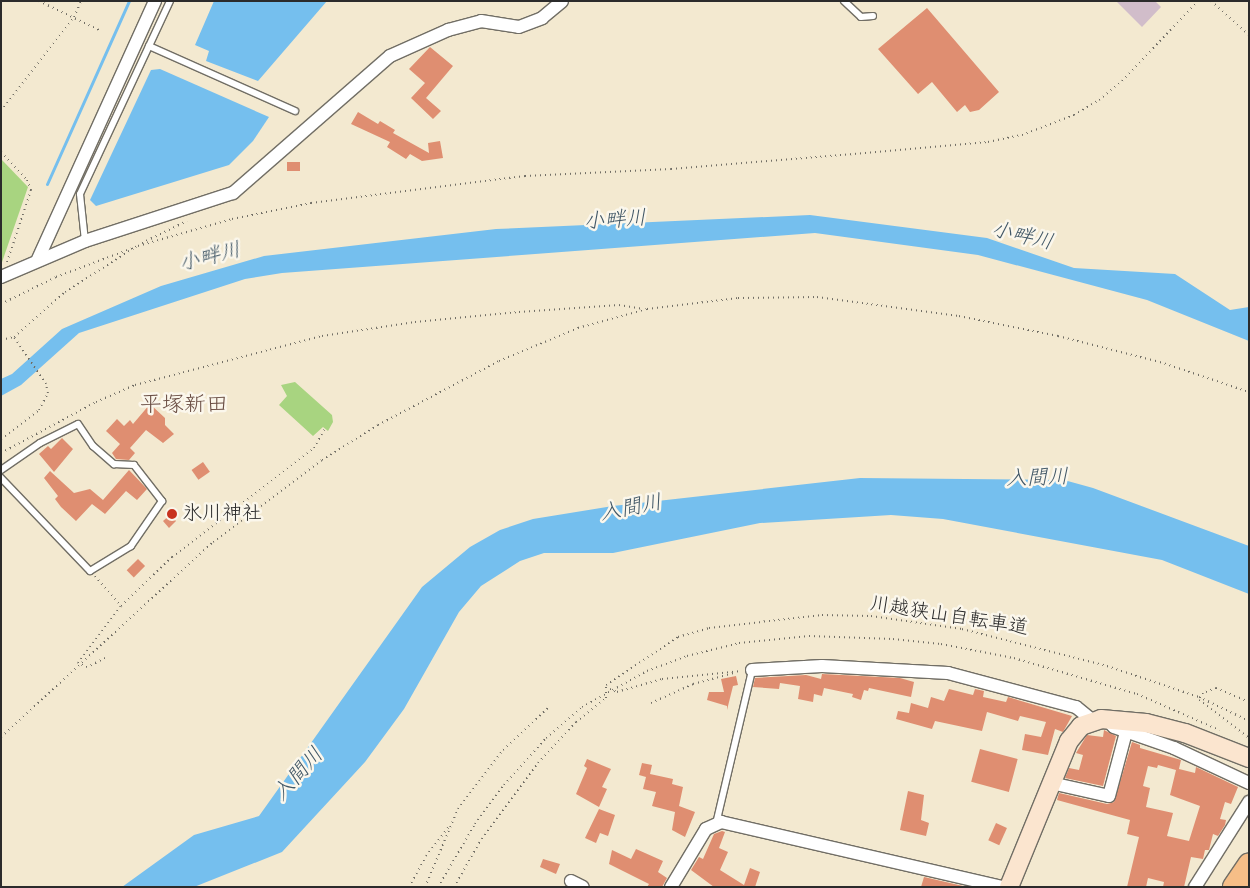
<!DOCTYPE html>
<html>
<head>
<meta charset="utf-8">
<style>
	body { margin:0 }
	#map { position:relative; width:1250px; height:888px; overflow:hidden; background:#f3e9d0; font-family:"Indie Flower","Klee One",sans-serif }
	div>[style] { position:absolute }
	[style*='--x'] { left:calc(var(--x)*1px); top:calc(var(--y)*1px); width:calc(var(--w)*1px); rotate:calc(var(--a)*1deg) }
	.industrial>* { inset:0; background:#d1bdca }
	.green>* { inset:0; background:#a8d480 }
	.water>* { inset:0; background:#75bfee }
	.stream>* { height:3px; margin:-1.5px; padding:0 1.5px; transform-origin:1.5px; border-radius:1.5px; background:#75bfee }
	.building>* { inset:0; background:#df8e71; transform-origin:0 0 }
	.path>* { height:2px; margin-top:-1px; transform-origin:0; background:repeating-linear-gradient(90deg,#716e65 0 1px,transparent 0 5px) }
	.roads { filter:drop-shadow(1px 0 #716e65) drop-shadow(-1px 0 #716e65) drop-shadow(0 1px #716e65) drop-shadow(0 -1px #716e65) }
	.lane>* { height:6px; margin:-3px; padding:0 3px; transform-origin:3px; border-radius:3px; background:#fff }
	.street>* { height:12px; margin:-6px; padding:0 6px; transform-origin:6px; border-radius:6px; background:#fff }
	.secondary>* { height:18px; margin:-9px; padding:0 9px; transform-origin:9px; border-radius:9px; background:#fbe5cf }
	.highway>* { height:22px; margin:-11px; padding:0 11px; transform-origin:11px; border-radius:11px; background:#f6be87 }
	.dots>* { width:14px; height:14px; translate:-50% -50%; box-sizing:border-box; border:2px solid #fbf7ec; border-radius:50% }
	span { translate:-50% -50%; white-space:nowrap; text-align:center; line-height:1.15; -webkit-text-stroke:5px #fbf7ec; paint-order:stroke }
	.poi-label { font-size:20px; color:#2b2b2b }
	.left { translate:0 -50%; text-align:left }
	.street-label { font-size:20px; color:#2b2b2b }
	.water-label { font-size:21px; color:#415766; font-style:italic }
	.quarter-label { font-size:22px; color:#6a4e44 }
	.frame { position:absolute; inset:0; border:2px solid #2b2b2b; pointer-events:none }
</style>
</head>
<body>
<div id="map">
	<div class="industrial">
		<div style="clip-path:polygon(1116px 1px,1155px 1px,1161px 7px,1142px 27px)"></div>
	</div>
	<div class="green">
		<div style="clip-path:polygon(1px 159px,28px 187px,1px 265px)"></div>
		<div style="clip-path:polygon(295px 382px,332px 415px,333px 422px,328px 431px,323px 427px,313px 436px,279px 405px,287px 396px,281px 385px)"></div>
	</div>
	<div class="water">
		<div style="clip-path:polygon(214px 1px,327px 1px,258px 81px,206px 61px,209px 51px,195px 45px)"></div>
		<div style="clip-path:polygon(160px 69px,269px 117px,253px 141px,229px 165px,96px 206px,90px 200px,151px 70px)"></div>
		<div style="clip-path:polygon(810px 215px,987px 238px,1074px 268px,1175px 274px,1230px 310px,1249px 307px,1249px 341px,1147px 300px,978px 255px,815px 233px,282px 273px,245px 279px,79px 333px,21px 385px,1px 396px,1px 379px,12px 374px,62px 329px,161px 286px,264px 256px,496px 229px)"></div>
		<div style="clip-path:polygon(860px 478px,1064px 480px,1093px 488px,1249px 546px,1249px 594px,1162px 560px,943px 519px,891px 515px,760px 523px,613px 553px,544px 553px,520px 561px,481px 586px,459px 612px,404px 709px,365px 762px,282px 852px,194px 887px,122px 887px,194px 835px,259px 816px,422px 587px,470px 547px,500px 530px,533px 519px,613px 506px)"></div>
	</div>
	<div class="stream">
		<div style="--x:47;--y:184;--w:201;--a:-65.9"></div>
	</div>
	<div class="building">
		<div style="clip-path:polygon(927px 8px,999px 92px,979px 110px,970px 112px,965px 105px,957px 112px,932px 82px,918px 94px,878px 49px)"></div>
		<div style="clip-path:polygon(430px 47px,453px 66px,426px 98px,441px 111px,433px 119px,411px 98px,425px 83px,409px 69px)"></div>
		<div style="clip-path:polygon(358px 112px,378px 124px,380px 121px,395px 130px,393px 133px,429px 153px,428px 143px,440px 141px,443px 158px,422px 161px,410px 154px,406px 159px,387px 147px,390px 142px,351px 124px)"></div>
		<div style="left:287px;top:162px;width:13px;height:9px"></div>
		<div style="clip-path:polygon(150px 404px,165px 418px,165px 425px,174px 434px,163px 443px,146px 430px,130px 448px,135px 453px,129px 460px,116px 459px,112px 453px,120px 444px,106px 431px,117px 419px,124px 426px,130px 420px,133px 424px)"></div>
		<div style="clip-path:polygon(62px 438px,73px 449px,54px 472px,39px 454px,48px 446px,51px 449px)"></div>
		<div style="left:203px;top:462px;width:12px;height:14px;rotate:55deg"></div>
		<div style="clip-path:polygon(129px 470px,147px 489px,137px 500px,126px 491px,105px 514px,92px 504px,76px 521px,61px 507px,55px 499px,58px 496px,44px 478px,50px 471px,74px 493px,90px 489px,103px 500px)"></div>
		<div style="clip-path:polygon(170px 515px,176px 521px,169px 528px,163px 521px)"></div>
		<div style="left:138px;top:559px;width:10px;height:16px;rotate:45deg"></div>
		<div style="clip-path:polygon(822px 674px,900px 678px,914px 682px,911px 697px,869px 688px,868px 691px,864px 690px,861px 700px,852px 697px,853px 694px,824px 688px,822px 696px,814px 694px,813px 702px,798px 699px,800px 686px,780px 683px,779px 689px,753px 687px,755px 678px,806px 675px,821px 679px)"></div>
		<div style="clip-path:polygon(736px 676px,738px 685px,733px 686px,727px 710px,727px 706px,707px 700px,709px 692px,724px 692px,721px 679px)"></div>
		<div style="clip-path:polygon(949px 689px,973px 695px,975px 689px,984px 691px,983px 697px,1006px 702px,1008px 697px,1072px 716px,1063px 732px,1055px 729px,1048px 755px,1022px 750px,1025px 734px,1041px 737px,1046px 722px,1020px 716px,1018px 721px,987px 712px,982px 731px,935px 721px,932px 729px,896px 719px,898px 711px,909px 713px,911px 703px,928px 708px,931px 697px,944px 701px)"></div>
		<div style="clip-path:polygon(1104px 730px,1116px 736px,1103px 786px,1065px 778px,1069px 768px,1079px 770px,1083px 755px,1076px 753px,1087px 735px,1103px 737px)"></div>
		<div style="clip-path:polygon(evenodd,1132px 742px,1140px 745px,1140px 748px,1181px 760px,1179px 769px,1195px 773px,1196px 767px,1238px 787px,1231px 804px,1225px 802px,1220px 819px,1226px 820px,1225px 825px,1218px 836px,1213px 834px,1209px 850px,1205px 850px,1203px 859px,1191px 857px,1184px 887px,1163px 887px,1164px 882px,1148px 878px,1146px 887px,1127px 887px,1139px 837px,1127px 834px,1130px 820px,1057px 800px,1059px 793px,1107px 804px,1114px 802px,1132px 742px,1158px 765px,1176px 770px,1170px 795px,1200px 806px,1189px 841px,1167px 836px,1173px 813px,1146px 807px,1150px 788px,1143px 786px,1148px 766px,1157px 768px,1158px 765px)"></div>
		<div style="left:980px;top:749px;width:39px;height:34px;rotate:15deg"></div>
		<div style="clip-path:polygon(587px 759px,611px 769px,602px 787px,607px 789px,599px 807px,576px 794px,587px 768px,584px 766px)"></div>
		<div style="clip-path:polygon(642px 763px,652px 765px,650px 774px,673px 779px,672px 784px,683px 787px,679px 806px,695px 812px,685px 837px,672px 830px,675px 812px,652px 806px,656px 792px,643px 789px,646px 777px,639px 775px)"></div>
		<div style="clip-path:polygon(908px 791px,924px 795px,921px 820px,929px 823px,926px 836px,900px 830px)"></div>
		<div style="clip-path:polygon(599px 809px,615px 815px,608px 836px,600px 833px,596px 843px,585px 838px)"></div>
		<div style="left:996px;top:823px;width:12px;height:19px;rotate:24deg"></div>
		<div style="clip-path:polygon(722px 831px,725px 832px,719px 848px,728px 852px,720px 870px,744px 885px,750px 868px,760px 872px,755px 887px,714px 887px,691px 870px,699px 857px,703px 859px,714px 834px)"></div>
		<div style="clip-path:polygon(636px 849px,663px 861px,658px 872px,667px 878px,662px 887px,647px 887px,649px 884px,609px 864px,612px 850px,631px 859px)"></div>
		<div style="clip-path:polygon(543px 859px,560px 864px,556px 874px,540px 867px)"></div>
		<div style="clip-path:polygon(924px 877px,963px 886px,963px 887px,921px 887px)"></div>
	</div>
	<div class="path">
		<div style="--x:39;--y:1;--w:67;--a:25.8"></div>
		<div style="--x:1211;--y:1;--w:51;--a:41.8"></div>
		<div style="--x:1;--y:111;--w:119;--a:-52.2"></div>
		<div style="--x:74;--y:17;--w:17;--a:-66"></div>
		<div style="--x:1;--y:152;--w:38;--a:47"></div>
		<div style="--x:27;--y:180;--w:11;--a:68"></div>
		<div style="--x:31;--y:190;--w:76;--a:108.4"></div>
		<div style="--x:142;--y:243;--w:50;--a:-26.1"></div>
		<div style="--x:1;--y:304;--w:61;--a:-26.1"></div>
		<div style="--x:56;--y:277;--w:88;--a:-20.7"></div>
		<div style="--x:138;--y:246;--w:98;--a:-16"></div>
		<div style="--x:232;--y:219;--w:81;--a:-11.4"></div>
		<div style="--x:311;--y:203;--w:216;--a:-7.2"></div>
		<div style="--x:525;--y:176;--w:146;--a:-2.7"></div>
		<div style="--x:671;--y:169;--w:195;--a:-4.7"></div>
		<div style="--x:865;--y:153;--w:123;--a:-5.1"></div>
		<div style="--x:988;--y:142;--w:35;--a:-12"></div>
		<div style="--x:1022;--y:135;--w:56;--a:-21"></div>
		<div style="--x:1074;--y:115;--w:29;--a:-31"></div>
		<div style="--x:1099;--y:100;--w:30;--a:-40"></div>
		<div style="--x:1122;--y:81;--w:110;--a:-46.5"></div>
		<div style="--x:1;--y:340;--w:13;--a:-13"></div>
		<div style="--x:14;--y:337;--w:68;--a:-41.4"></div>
		<div style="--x:65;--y:292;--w:82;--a:-32.5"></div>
		<div style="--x:1;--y:439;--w:48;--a:-37.3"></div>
		<div style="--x:39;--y:410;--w:19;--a:-62"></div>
		<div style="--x:48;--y:393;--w:9;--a:-103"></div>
		<div style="--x:46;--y:384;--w:57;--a:-124.2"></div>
		<div style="--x:1;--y:453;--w:108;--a:-28.2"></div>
		<div style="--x:96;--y:402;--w:43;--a:-23.6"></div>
		<div style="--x:135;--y:385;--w:193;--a:-14.7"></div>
		<div style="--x:322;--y:336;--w:94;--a:-8.6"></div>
		<div style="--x:415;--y:322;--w:104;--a:-5.5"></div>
		<div style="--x:519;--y:312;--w:100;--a:-4"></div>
		<div style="--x:619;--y:305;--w:25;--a:9"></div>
		<div style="--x:95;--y:576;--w:40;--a:49"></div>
		<div style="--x:105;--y:658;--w:20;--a:153"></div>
		<div style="--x:87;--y:667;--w:10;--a:-156"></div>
		<div style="--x:78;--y:663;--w:71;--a:-53"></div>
		<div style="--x:121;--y:606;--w:71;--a:-43.9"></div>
		<div style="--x:172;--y:557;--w:179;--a:-37.5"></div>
		<div style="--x:314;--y:448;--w:21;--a:-61"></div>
		<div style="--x:610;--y:689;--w:8;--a:23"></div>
		<div style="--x:617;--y:692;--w:47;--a:-16.1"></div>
		<div style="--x:662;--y:679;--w:80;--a:-5.7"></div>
		<div style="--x:1249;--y:702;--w:36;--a:-157"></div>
		<div style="--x:1216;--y:688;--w:14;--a:159"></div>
		<div style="--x:1203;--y:693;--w:8;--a:120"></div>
		<div style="--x:1199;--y:700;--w:63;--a:37.2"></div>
		<div style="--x:651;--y:703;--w:46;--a:-24.3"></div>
		<div style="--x:693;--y:684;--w:42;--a:-15"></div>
		<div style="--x:1;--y:737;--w:288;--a:-42.6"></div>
		<div style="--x:213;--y:542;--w:136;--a:-37"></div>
		<div style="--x:322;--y:460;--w:66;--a:-32"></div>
		<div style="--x:378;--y:425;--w:137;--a:-27.9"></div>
		<div style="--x:499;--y:361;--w:86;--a:-22.7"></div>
		<div style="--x:578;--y:328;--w:72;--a:-15.4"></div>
		<div style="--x:647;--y:309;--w:92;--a:-6.9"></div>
		<div style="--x:738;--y:298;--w:79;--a:-0.7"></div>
		<div style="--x:817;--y:297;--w:143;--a:7.6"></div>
		<div style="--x:959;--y:316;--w:101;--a:11.4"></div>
		<div style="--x:1058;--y:336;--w:105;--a:14.3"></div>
		<div style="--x:1160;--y:362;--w:94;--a:18.6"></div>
		<div style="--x:409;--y:887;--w:35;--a:-61"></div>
		<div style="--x:426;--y:856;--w:37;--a:-52"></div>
		<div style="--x:425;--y:887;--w:85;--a:-67.1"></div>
		<div style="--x:458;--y:809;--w:74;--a:-52.7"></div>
		<div style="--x:503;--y:750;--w:63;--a:-43.1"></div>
		<div style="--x:438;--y:887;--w:73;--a:-59.6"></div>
		<div style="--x:475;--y:824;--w:49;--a:-53.4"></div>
		<div style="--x:504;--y:785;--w:63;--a:-48.2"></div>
		<div style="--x:546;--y:738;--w:48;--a:-40.7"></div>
		<div style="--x:582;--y:707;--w:74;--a:-29"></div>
		<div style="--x:647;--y:671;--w:43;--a:-20.6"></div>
		<div style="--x:687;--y:656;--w:54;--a:-14"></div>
		<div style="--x:739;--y:643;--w:70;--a:-5.7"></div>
		<div style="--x:809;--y:636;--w:84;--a:2"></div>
		<div style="--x:893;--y:639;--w:48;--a:5.9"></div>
		<div style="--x:941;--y:644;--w:74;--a:10.9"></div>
		<div style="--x:1014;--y:658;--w:128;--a:16.3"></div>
		<div style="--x:1137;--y:694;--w:90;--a:23.7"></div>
		<div style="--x:454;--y:887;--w:51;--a:-60.4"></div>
		<div style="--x:479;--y:843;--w:99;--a:-53.6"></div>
		<div style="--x:538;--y:763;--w:56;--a:-47.2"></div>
		<div style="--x:576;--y:722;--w:38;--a:-39"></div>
		<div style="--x:606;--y:698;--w:13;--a:-90"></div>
		<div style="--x:606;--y:685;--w:87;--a:-33.7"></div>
		<div style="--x:678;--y:637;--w:32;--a:-16"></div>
		<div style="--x:709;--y:628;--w:114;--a:-6.6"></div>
		<div style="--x:822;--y:615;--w:49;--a:1.2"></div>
		<div style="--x:871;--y:616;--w:92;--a:8.1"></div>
		<div style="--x:962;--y:629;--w:150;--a:14.3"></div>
		<div style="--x:1107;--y:666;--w:97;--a:18.6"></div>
		<div style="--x:1199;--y:697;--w:55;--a:25.6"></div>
	</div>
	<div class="roads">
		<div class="lane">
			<div style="--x:844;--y:1;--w:23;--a:43"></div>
			<div style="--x:861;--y:17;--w:12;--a:-5"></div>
			<div style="--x:149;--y:46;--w:160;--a:24"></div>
			<div style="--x:85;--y:241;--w:47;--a:-96.1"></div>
			<div style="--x:80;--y:194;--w:213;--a:-65"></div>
			<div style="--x:1;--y:470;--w:47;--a:-34.7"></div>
			<div style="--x:40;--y:443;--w:42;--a:-26.6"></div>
			<div style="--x:78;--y:424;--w:27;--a:56"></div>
			<div style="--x:93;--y:446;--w:28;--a:41"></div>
			<div style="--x:114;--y:464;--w:20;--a:3"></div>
			<div style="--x:134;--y:465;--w:46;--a:52.1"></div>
			<div style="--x:162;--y:501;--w:55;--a:124.6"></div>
			<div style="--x:131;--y:546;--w:48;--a:148.6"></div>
			<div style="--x:90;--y:571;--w:129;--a:-133.7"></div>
			<div style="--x:716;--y:824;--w:158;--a:-76.8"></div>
		</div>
		<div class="street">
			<div style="--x:38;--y:259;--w:283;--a:-65.6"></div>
			<div style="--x:1;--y:277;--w:91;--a:-23.2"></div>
			<div style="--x:85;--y:241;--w:156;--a:-18"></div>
			<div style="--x:233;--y:193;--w:208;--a:-41.1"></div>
			<div style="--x:390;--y:56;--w:64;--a:-24.1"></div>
			<div style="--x:448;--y:30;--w:34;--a:-15"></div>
			<div style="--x:481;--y:21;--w:38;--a:9"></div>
			<div style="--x:519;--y:27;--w:25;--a:-21"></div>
			<div style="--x:542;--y:18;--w:26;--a:-40"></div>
			<div style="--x:752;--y:670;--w:70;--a:-3.3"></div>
			<div style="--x:822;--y:666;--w:126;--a:3.2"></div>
			<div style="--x:948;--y:673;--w:132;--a:14.9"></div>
			<div style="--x:1076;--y:707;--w:22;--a:39"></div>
			<div style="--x:1108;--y:721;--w:8;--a:45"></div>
			<div style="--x:1114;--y:727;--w:64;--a:19.3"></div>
			<div style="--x:1174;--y:748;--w:83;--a:25"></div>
			<div style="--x:1051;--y:783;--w:59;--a:12.6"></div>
			<div style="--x:1109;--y:796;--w:66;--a:-75.1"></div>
			<div style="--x:571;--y:881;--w:13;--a:27"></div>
			<div style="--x:671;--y:887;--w:68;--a:-58.9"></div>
			<div style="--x:706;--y:829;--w:17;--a:-25"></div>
			<div style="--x:721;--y:822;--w:289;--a:13"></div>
			<div style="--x:1195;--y:887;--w:101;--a:-57.6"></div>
		</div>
		<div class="secondary">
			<div style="--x:1009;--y:887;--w:158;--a:-67.7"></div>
			<div style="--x:1069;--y:741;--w:19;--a:-51"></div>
			<div style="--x:1081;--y:726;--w:21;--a:-19"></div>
			<div style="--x:1101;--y:719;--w:45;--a:5.1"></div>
			<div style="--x:1146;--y:723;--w:40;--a:14.4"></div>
			<div style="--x:1185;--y:733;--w:69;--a:21.3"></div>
		</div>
		<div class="highway">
			<div style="--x:1234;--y:887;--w:27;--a:-56"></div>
		</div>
	</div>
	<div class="dots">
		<div style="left:172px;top:514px;background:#c8321e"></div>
	</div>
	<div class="poi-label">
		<span class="left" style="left:182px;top:514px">氷川神社</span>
	</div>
	<div class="street-label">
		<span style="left:949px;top:617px;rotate:9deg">川越狭山自転車道</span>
	</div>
	<div class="water-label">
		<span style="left:615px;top:221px;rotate:-4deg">小畔川</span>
		<span style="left:1022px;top:237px;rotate:13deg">小畔川</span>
		<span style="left:210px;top:258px;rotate:-14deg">小畔川</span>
		<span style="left:1037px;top:479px;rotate:-2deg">入間川</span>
		<span style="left:631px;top:509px;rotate:-11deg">入間川</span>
		<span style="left:299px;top:775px;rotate:-48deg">入間川</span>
	</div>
	<div class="quarter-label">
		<span style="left:184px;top:407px">平塚新田</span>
	</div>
	<div class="frame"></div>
</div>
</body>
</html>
